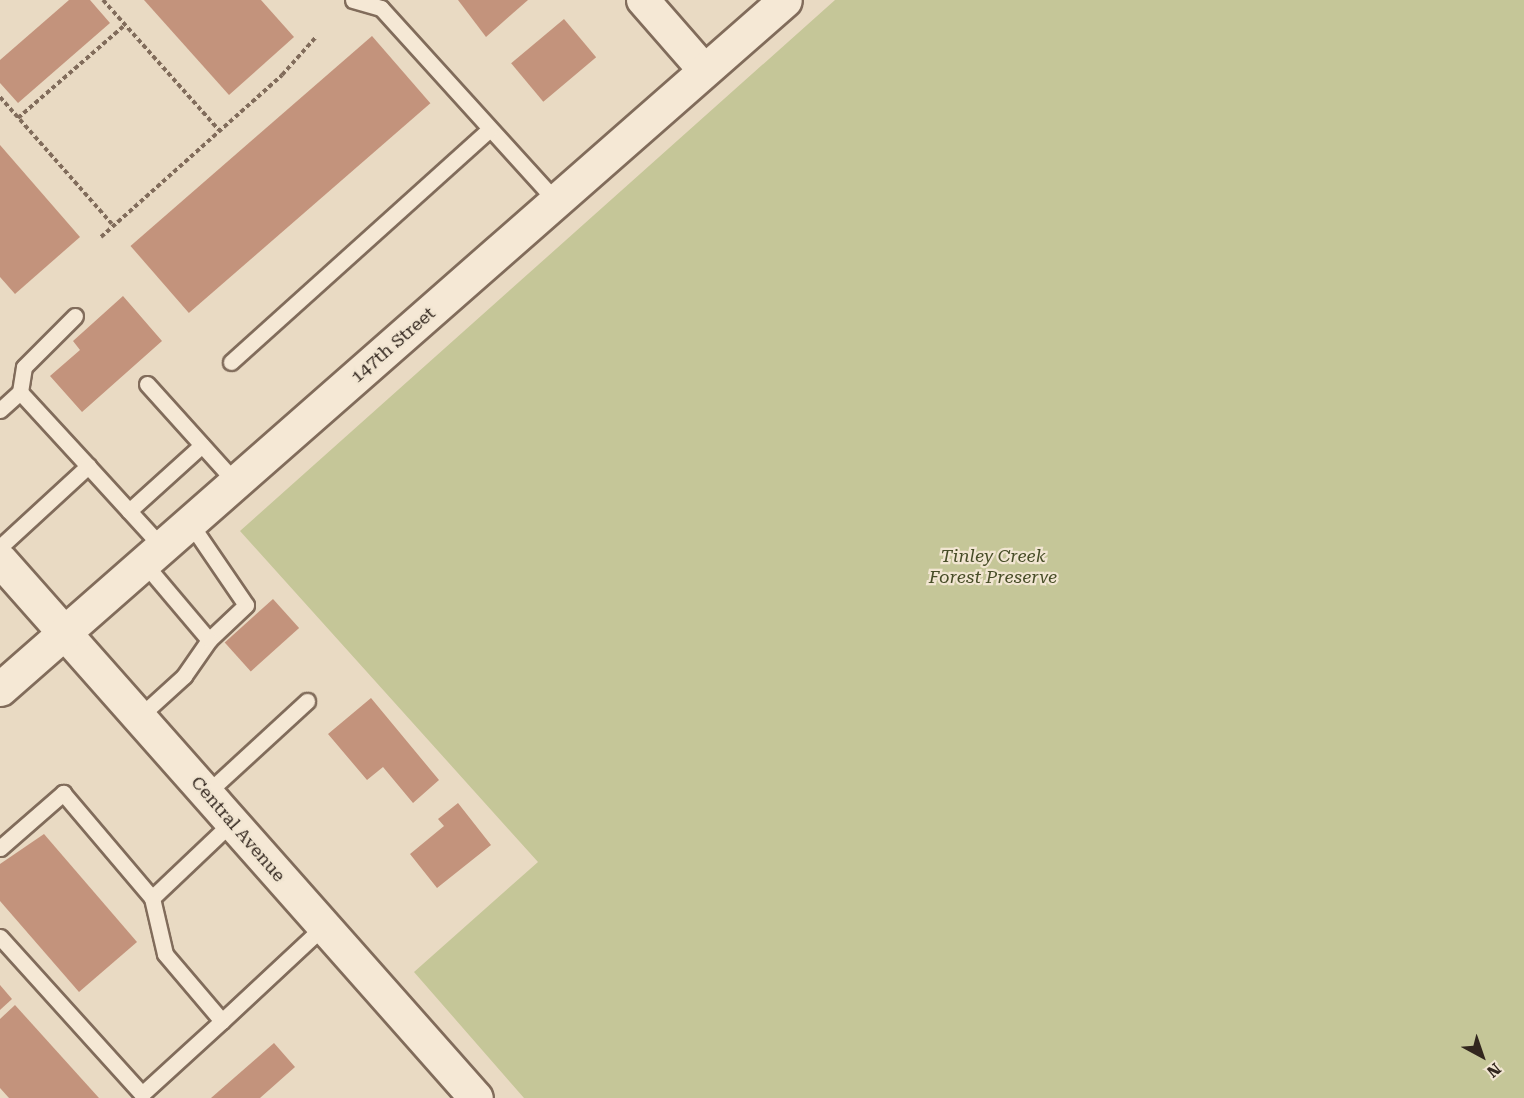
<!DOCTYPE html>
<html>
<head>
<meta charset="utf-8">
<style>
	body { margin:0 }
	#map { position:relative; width:1524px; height:1098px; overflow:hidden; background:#e9dac3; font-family:"Roboto Serif",serif }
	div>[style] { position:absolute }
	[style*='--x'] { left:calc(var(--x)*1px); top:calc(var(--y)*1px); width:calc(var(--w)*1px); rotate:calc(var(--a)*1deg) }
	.green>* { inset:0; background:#c5c698 }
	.building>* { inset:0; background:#c3937c; transform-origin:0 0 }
	.path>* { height:4px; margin-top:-2px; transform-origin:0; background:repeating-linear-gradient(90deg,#816c5b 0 4.5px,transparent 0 7.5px) }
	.roads { filter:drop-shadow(2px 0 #816c5b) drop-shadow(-2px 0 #816c5b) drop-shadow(0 2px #816c5b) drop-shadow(0 -2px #816c5b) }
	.service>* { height:15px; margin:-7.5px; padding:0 7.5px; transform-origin:7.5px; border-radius:7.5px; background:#f5e8d5 }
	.minor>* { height:32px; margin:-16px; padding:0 16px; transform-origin:16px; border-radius:16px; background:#f5e8d5 }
	.tertiary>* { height:33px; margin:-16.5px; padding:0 16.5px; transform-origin:16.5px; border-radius:16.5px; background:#f5e8d5 }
	.secondary>* { height:33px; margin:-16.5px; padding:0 16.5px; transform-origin:16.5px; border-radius:16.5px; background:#f5e8d5 }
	span { translate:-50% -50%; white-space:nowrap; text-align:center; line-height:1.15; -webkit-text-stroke:4.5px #f1e5d1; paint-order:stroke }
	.street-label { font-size:18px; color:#32261e }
	.park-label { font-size:18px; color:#474d27; font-style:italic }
	.north { position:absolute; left:1452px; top:1026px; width:60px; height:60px; -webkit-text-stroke:4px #f1e5d1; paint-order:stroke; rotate:140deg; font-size:16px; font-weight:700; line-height:24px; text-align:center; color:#32261e }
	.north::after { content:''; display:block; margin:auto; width:21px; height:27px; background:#32261e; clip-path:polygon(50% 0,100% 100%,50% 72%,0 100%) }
</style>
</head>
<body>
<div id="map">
	<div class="green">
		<div style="clip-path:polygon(835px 0,1524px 0,1524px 1098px,524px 1098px,414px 972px,538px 862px,240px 531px)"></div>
	</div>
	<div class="building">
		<div style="clip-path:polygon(69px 0,90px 0,110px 23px,18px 103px,0 83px,0 60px)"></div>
		<div style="clip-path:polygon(144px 0,261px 0,294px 37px,229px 95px)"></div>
		<div style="clip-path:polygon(458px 0,528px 0,486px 37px)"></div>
		<div style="left:564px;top:19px;width:50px;height:69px;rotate:50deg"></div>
		<div style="left:372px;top:36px;width:89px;height:320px;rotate:49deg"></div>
		<div style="clip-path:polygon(0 145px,80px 237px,15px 294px,0 277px)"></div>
		<div style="clip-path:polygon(123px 296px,162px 341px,82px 412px,50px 376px,80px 350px,73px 341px)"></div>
		<div style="left:273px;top:599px;width:39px;height:65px;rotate:48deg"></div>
		<div style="clip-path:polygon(371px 698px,439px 780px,413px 803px,383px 767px,367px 780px,328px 734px)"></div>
		<div style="clip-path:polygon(458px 803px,491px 845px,437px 888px,410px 854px,444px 826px,438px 819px)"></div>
		<div style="clip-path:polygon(44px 834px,137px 942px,79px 992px,0 901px,0 864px)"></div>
		<div style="clip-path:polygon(0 985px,12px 999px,0 1010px)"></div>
		<div style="clip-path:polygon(15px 1005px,99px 1098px,9px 1098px,0 1088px,0 1019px)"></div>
		<div style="clip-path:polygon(274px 1043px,295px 1067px,260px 1098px,211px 1098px)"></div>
	</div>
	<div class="path">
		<div style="--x:103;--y:0;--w:174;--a:48.3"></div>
		<div style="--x:0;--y:97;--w:169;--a:48.6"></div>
		<div style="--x:18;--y:118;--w:142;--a:-41"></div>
		<div style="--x:101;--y:237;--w:243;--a:-41.8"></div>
		<div style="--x:282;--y:75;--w:51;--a:-48.2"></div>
	</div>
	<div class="roads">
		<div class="service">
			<div style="--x:353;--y:0;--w:29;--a:16"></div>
			<div style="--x:381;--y:8;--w:261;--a:47.8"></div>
			<div style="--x:231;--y:362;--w:348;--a:-42"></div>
			<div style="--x:147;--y:384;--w:133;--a:48"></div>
			<div style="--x:20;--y:392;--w:25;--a:-81"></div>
			<div style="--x:24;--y:367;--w:72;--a:-45"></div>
			<div style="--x:0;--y:410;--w:27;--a:-42"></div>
			<div style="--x:20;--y:392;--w:100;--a:47.4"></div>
			<div style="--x:129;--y:511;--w:98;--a:-42.1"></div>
			<div style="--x:190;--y:523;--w:99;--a:55.7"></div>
			<div style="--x:246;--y:605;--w:51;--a:136.6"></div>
			<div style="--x:0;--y:547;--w:120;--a:-42.6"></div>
			<div style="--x:88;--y:466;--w:110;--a:47.6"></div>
			<div style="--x:139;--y:717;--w:61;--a:-42.3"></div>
			<div style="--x:184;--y:676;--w:44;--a:-55.2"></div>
			<div style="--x:209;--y:640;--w:101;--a:-130.2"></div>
			<div style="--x:207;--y:793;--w:136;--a:-42.6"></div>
			<div style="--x:0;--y:848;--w:84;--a:-41.1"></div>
			<div style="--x:63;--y:793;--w:138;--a:49.7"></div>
			<div style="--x:152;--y:898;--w:110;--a:-43.5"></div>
			<div style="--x:152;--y:898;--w:57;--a:76.9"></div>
			<div style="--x:165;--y:954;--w:88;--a:49.6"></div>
			<div style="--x:222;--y:1021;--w:139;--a:-43"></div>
			<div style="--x:0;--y:937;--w:212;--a:47.9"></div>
			<div style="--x:142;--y:1094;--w:108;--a:-42.4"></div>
		</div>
		<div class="minor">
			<div style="--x:643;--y:0;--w:94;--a:48.9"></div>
		</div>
		<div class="tertiary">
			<div style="--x:0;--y:560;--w:718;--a:48.5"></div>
		</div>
		<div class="secondary">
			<div style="--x:0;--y:689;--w:1044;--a:-41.27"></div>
		</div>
	</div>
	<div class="street-label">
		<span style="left:393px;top:345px;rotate:-41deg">147th Street</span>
		<span style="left:238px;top:829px;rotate:49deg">Central Avenue</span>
	</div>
	<div class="park-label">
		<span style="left:993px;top:567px">Tinley Creek<br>Forest Preserve</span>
	</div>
	<div class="north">N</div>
</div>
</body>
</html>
